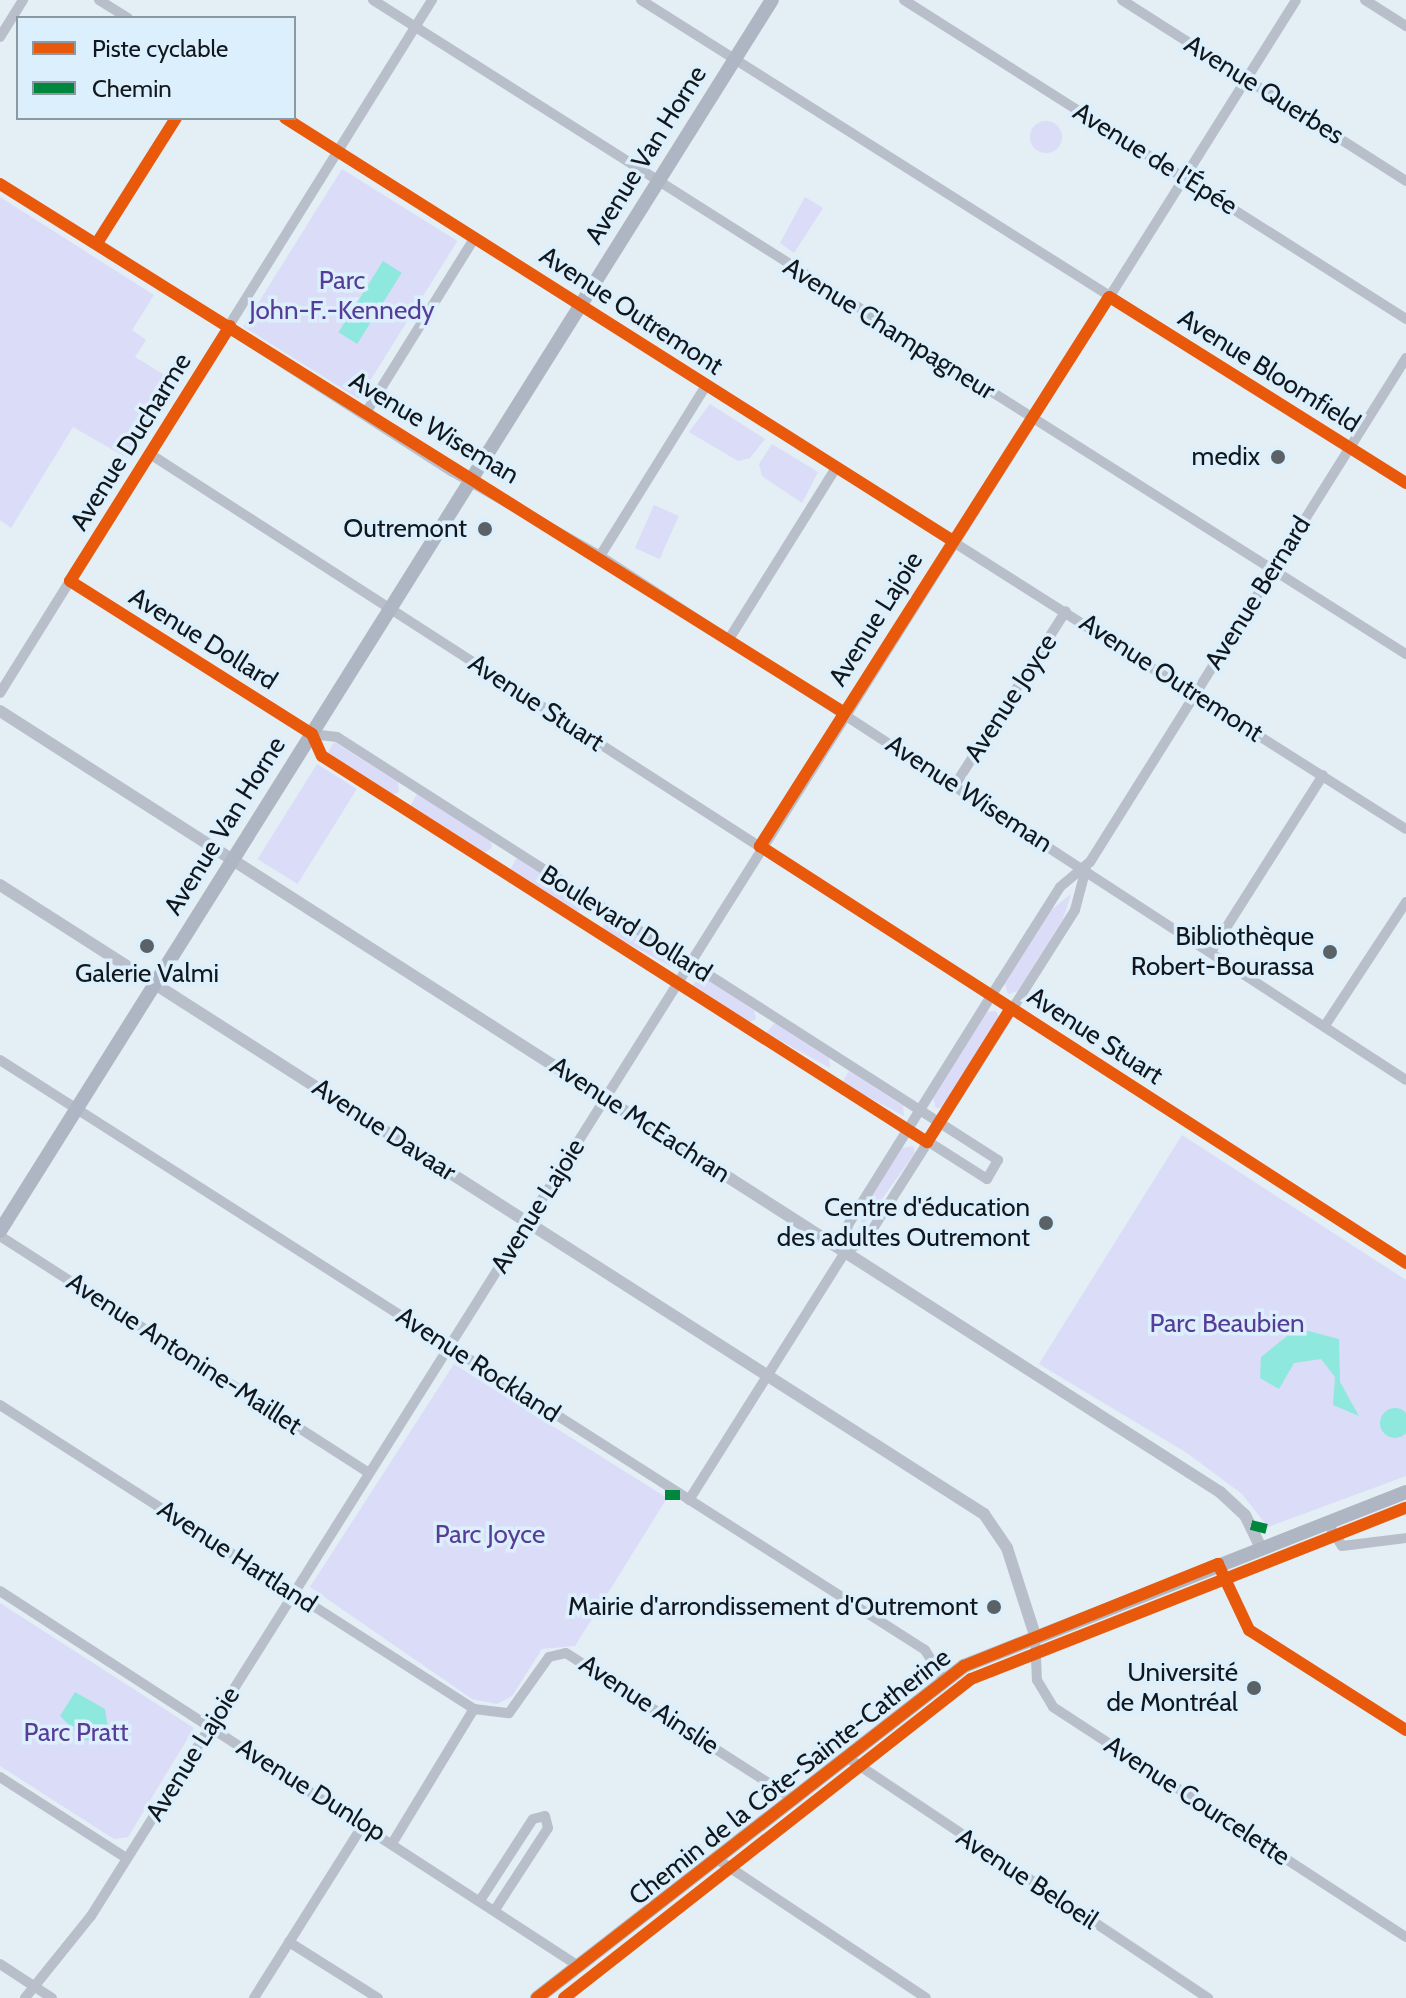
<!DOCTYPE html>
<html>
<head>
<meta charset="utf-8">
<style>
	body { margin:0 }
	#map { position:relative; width:1406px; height:1998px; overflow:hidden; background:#e3eef5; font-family:Cabin,sans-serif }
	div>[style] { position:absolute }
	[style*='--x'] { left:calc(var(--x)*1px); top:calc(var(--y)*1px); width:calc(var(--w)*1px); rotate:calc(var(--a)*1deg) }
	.green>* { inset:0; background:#dbdcf7; transform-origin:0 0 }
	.round { border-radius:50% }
	.water>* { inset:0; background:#8ee8de; transform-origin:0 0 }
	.pedestrian>* { height:8px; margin:-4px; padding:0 4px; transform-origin:4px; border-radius:4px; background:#b8bfca }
	.minor>* { height:10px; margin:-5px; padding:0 5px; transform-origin:5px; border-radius:5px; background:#b8bfca }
	.tertiary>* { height:12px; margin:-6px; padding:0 6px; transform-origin:6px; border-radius:6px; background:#b8bfca }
	.secondary>* { height:14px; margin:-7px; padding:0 7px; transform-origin:7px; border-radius:7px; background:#afb6c3 }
	.quiet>* { height:10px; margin-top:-5px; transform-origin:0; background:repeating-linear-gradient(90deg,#00873e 0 20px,transparent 0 30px) }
	.cycleway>* { height:12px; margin:-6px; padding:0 6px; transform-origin:6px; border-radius:6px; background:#e8590c }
	.dots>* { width:22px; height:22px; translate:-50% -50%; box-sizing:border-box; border:4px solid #dceffc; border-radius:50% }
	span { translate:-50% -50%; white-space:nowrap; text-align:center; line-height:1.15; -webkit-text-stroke:7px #dceffc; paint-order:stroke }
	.street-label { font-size:26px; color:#11171c }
	.park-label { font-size:26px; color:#573c98 }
	.poi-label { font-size:26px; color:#11171c }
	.right { translate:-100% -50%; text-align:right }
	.legend { position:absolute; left:16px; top:16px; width:280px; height:104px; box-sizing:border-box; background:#dceffc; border:2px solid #8b99a2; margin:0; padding:10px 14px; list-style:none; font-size:24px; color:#11171c }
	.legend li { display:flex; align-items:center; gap:16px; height:40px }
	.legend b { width:40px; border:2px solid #8b99a2 }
</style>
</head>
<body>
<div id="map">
	<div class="green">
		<div class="round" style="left:1030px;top:121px;width:32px;height:32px"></div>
		<div style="left:342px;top:169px;width:136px;height:186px;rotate:32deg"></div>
		<div style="clip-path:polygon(0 197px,154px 295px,132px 330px,146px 340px,135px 357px,179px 384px,129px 459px,73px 427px,11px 528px,0 520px)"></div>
		<div style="clip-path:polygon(805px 197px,823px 208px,794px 253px,780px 243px)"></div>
		<div style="clip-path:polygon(710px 404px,765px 439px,750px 458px,738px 461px,689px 432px)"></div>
		<div style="clip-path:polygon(772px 444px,818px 472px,802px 503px,762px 476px,759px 464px)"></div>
		<div style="left:654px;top:505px;width:27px;height:47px;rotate:24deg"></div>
		<div style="clip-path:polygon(334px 742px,398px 782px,399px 792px,392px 795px,327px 754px)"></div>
		<div style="left:317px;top:764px;width:47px;height:112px;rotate:32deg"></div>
		<div style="clip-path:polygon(417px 794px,491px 841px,492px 848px,484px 853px,410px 806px)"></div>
		<div style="clip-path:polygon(517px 858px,581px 899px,583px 909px,575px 912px,510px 870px)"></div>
		<div style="clip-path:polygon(1071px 894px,1063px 919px,1018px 991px,1008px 994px,1005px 984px,1050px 911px)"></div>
		<div style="clip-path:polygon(609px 917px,671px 957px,672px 967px,601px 929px)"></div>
		<div style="clip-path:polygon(700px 975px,754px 1010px,756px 1019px,748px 1023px,692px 986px)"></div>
		<div style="clip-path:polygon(996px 1011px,1000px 1020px,945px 1107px,936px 1108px,933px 1098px,987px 1012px)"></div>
		<div style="clip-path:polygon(775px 1023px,829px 1058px,830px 1068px,766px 1033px)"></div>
		<div style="clip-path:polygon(849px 1071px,903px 1106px,904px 1116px,842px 1083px)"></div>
		<div style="clip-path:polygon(1182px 1135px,1406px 1280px,1406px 1476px,1268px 1527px,1242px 1494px,1187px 1453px,1039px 1364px)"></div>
		<div style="clip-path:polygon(913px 1146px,915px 1153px,858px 1232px,865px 1206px,902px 1148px)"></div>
		<div style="clip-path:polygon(454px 1364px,667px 1498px,575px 1646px,542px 1649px,512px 1696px,497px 1704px,472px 1699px,310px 1587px)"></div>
		<div style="clip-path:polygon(0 1603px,194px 1728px,128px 1837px,114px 1839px,0 1766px)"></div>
	</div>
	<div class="water">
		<div style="left:383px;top:261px;width:22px;height:84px;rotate:32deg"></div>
		<div style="clip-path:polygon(1297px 1328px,1339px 1339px,1340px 1382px,1359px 1416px,1333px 1405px,1335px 1377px,1321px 1359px,1294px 1363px,1279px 1389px,1260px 1378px,1261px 1357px)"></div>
		<div class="round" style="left:1380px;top:1408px;width:30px;height:30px"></div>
		<div style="clip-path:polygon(75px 1692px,105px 1709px,108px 1728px,99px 1741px,84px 1740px,60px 1716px)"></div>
	</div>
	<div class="pedestrian">
		<div style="--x:0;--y:184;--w:114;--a:31.3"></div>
	</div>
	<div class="minor">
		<div style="--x:99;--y:0;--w:34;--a:32"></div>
		<div style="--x:373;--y:0;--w:1223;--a:32.34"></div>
		<div style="--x:641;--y:0;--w:905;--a:32.27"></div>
		<div style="--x:904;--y:0;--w:595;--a:32.43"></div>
		<div style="--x:1122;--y:0;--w:337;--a:32.5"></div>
		<div style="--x:1365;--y:0;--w:49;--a:32.4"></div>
		<div style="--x:0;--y:37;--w:44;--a:-58.1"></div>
		<div style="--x:176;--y:118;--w:148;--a:122.3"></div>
		<div style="--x:97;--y:243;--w:423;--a:32.8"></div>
		<div style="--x:453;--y:472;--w:169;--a:29.7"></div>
		<div style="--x:600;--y:556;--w:961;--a:33.03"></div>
		<div style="--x:285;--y:118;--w:1327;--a:32.39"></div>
		<div style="--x:365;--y:414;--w:208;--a:-58.1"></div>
		<div style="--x:150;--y:454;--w:1494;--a:32.79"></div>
		<div style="--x:600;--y:556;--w:200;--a:-58.1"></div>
		<div style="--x:70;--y:581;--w:286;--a:32.3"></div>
		<div style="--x:312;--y:734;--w:25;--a:7"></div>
		<div style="--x:337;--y:737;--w:785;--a:32.62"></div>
		<div style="--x:998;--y:1160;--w:22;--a:120"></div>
		<div style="--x:987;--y:1179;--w:788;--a:-147.54"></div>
		<div style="--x:322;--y:756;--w:24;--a:-114"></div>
		<div style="--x:729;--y:639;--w:202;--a:-58"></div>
		<div style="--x:0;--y:693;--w:817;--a:-58.06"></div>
		<div style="--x:955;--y:785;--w:206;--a:-57.5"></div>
		<div style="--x:1212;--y:950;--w:207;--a:-57.6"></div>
		<div style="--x:1326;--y:1024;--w:146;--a:-56.7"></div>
		<div style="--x:0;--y:1060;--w:1097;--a:32.53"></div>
		<div style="--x:925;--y:1650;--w:36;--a:58"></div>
		<div style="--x:0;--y:1236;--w:437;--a:32.7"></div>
		<div style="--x:845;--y:1252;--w:27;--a:-84"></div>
		<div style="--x:848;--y:1225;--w:287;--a:-58"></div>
		<div style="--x:1000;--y:982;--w:112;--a:-57.7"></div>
		<div style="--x:1060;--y:887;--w:39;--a:-40"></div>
		<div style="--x:1090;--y:862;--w:595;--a:-57.91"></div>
		<div style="--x:0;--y:1405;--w:563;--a:32.67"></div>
		<div style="--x:474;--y:1709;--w:35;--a:7"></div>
		<div style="--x:509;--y:1713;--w:69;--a:-54.5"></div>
		<div style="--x:549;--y:1657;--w:17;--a:-13"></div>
		<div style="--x:566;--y:1653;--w:272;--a:32.7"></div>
		<div style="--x:689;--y:1500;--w:293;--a:-57.8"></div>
		<div style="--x:845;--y:1252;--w:26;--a:-32"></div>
		<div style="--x:867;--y:1238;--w:388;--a:-57.6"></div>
		<div style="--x:1075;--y:910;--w:43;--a:-75.3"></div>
		<div style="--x:1327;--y:1522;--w:28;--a:58"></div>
		<div style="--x:1342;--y:1546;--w:64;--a:-7.1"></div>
		<div style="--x:1218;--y:1564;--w:73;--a:64.8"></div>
		<div style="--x:1249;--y:1630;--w:186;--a:32.5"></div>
		<div style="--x:0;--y:1591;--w:691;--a:32.95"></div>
		<div style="--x:1035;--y:1635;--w:45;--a:87.5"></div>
		<div style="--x:1037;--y:1680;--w:31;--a:59"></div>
		<div style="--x:1053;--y:1707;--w:421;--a:33.1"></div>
		<div style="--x:848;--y:1758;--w:433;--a:33.7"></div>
		<div style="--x:0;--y:1777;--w:150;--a:32.7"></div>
		<div style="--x:393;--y:1842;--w:156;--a:-58.7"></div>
		<div style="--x:720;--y:1861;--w:247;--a:33.6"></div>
		<div style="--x:481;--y:1899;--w:95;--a:-57"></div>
		<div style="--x:533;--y:1819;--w:12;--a:-14"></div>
		<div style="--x:545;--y:1816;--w:12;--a:76"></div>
		<div style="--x:548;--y:1828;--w:95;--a:123"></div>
		<div style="--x:289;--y:1942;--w:105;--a:32.2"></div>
		<div style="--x:0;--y:1964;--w:62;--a:33.2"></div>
		<div style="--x:25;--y:1998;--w:105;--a:-51.2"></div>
		<div style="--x:91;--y:1916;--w:2263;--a:-57.83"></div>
		<div style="--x:254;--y:1998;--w:204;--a:-57.8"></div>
	</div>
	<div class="tertiary">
		<div style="--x:0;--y:711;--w:1449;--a:32.63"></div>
		<div style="--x:1220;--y:1492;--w:34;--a:43"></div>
		<div style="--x:1245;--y:1515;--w:37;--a:64"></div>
		<div style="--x:0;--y:885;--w:1168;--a:32.59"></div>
		<div style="--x:984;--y:1514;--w:41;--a:55.9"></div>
		<div style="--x:1007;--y:1548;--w:91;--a:72.2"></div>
	</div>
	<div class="secondary">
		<div style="--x:0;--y:1231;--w:1453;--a:-57.91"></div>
		<div style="--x:537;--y:1998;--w:541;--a:-37.87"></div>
		<div style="--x:964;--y:1666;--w:475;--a:-21.5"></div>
	</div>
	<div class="quiet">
		<div style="--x:665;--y:1495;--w:15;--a:0"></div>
		<div style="--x:1251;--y:1525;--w:16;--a:14"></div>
	</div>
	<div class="cycleway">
		<div style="--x:285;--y:118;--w:791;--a:32.34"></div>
		<div style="--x:0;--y:184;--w:995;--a:32.06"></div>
		<div style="--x:97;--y:243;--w:148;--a:-57.7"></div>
		<div style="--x:230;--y:326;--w:301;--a:122.1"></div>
		<div style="--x:70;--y:581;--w:286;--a:32.3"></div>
		<div style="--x:312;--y:734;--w:24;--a:66"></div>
		<div style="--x:322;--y:756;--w:718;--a:32.54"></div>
		<div style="--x:927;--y:1142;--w:158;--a:-57.9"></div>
		<div style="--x:1406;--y:483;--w:350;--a:-147.9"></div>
		<div style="--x:1109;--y:297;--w:651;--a:122.44"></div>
		<div style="--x:760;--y:846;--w:769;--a:32.84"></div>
		<div style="--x:537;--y:1998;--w:541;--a:-37.87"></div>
		<div style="--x:964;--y:1666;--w:274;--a:-21.9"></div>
		<div style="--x:1218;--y:1564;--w:73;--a:64.8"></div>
		<div style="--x:1249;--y:1630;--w:186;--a:32.5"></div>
		<div style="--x:564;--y:1998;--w:517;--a:-38.09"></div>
		<div style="--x:971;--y:1679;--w:467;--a:-21.5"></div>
	</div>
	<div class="dots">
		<div style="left:1278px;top:457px;background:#5a6268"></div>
		<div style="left:485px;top:529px;background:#5a6268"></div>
		<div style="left:147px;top:946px;background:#5a6268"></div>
		<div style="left:1330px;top:952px;background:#5a6268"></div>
		<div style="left:1046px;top:1223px;background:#5a6268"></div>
		<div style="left:994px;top:1607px;background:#5a6268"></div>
		<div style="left:1254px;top:1688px;background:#5a6268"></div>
	</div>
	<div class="street-label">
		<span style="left:1264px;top:90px;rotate:32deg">Avenue Querbes</span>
		<span style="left:646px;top:155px;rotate:-58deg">Avenue Van Horne</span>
		<span style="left:1155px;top:159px;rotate:32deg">Avenue de l'Épée</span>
		<span style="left:631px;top:311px;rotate:33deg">Avenue Outremont</span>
		<span style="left:889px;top:329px;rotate:32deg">Avenue Champagneur</span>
		<span style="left:1269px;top:371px;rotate:32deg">Avenue Bloomfield</span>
		<span style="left:434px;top:428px;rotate:31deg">Avenue Wiseman</span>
		<span style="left:131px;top:442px;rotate:-58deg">Avenue Ducharme</span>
		<span style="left:1258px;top:593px;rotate:-58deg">Avenue Bernard</span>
		<span style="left:876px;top:619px;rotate:-58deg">Avenue Lajoie</span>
		<span style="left:203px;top:639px;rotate:32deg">Avenue Dollard</span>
		<span style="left:1171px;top:678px;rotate:33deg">Avenue Outremont</span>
		<span style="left:1011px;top:698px;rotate:-57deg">Avenue Joyce</span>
		<span style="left:536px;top:703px;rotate:33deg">Avenue Stuart</span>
		<span style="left:969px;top:794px;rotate:33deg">Avenue Wiseman</span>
		<span style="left:225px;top:826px;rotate:-58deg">Avenue Van Horne</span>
		<span style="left:626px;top:924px;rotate:32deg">Boulevard Dollard</span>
		<span style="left:1095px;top:1036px;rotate:33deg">Avenue Stuart</span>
		<span style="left:640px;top:1120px;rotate:33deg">Avenue McEachran</span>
		<span style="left:384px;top:1130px;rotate:33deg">Avenue Davaar</span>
		<span style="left:538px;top:1206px;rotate:-58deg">Avenue Lajoie</span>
		<span style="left:184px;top:1354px;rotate:33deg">Avenue Antonine-Maillet</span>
		<span style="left:478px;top:1365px;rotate:33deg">Avenue Rockland</span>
		<span style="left:237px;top:1557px;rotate:33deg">Avenue Hartland</span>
		<span style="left:649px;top:1705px;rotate:33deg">Avenue Ainslie</span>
		<span style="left:193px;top:1754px;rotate:-58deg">Avenue Lajoie</span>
		<span style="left:790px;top:1777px;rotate:-38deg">Chemin de la Côte-Sainte-Catherine</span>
		<span style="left:311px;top:1790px;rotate:32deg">Avenue Dunlop</span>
		<span style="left:1197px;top:1801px;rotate:33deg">Avenue Courcelette</span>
		<span style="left:1027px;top:1879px;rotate:33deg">Avenue Beloeil</span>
	</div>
	<div class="park-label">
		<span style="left:342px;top:296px">Parc<br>John-F.-Kennedy</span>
		<span style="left:1227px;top:1324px">Parc Beaubien</span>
		<span style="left:490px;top:1535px">Parc Joyce</span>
		<span style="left:76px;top:1733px">Parc Pratt</span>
	</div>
	<div class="poi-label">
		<span class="right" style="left:1260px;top:457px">medix</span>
		<span class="right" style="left:467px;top:529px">Outremont</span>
		<span class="right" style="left:1314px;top:952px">Bibliothèque<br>Robert-Bourassa</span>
		<span style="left:147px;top:974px">Galerie Valmi</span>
		<span class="right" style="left:1030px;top:1223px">Centre d'éducation<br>des adultes Outremont</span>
		<span class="right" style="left:978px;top:1607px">Mairie d'arrondissement d'Outremont</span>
		<span class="right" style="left:1238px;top:1688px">Université<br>de Montréal</span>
	</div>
	<ul class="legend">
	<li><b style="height:10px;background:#e8590c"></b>Piste cyclable</li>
	<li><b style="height:10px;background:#00873e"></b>Chemin</li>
	</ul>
</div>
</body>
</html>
